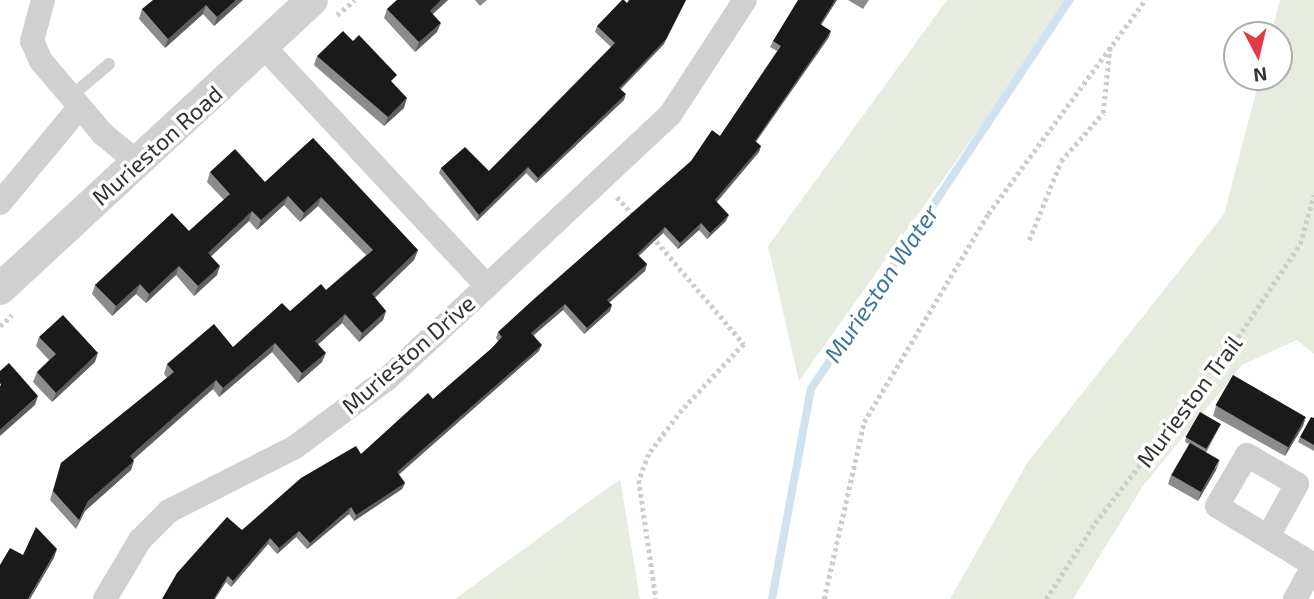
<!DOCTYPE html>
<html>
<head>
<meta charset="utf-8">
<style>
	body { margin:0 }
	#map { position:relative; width:1314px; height:599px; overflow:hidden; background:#fff; font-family:"Exo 2",sans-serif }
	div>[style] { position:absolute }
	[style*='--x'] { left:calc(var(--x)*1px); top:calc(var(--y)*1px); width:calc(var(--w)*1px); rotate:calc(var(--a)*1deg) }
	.green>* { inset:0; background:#e6ecdf }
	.stream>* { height:8px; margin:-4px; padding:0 4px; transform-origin:4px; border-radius:4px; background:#cfe2ee }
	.path>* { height:4.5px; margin-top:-2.25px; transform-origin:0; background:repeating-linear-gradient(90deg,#cdcdcd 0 3.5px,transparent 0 7px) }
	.service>* { height:12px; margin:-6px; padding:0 6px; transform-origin:6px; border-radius:6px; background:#d0d0d0 }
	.minor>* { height:24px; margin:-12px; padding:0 12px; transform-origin:12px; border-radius:12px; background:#d0d0d0 }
	.tertiary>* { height:32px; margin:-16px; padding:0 16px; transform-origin:16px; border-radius:16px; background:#d0d0d0 }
	.wall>* { inset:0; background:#8c8c8c }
	.shaded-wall>* { inset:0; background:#5f5f5f }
	.building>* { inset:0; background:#1a1a1a; transform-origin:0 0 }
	span { translate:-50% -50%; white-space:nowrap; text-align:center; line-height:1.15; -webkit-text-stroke:7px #fff; paint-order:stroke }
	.street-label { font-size:23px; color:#333 }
	.water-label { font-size:24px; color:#3f7597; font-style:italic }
	.north { position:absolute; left:1223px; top:21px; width:70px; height:70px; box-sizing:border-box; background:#fff; border:2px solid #adadad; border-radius:50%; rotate:173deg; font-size:19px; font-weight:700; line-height:28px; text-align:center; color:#333 }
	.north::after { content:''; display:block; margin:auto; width:24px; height:32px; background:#e63946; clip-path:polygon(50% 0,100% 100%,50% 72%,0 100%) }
</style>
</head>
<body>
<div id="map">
	<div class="green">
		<div style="clip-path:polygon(947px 0,1071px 0,799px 381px,768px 246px)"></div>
		<div style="clip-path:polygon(1280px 0,1314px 0,1314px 354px,1297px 340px,1242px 365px,1143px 486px,1073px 599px,950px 599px,1027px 463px,1224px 214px,1260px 77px,1279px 77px,1279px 35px,1271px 35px)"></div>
		<div style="clip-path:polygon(620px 478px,640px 599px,455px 599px,620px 479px)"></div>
	</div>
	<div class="stream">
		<div style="--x:772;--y:599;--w:214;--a:-79.5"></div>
		<div style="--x:811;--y:389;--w:467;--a:-56.4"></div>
	</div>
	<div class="path">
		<div style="--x:337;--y:15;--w:23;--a:-40"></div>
		<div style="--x:617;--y:197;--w:26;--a:47"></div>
		<div style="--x:652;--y:236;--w:142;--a:49.6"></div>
		<div style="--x:744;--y:344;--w:91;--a:133.2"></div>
		<div style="--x:682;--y:410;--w:55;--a:126.9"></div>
		<div style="--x:649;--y:454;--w:28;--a:111"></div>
		<div style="--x:639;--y:480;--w:120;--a:81.9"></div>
		<div style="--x:1029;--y:240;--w:85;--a:-67.9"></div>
		<div style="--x:1061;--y:161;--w:64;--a:-48.8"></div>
		<div style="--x:1103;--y:113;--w:69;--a:-84.2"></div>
		<div style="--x:0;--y:326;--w:16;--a:-43"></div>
		<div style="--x:824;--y:599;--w:181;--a:-77.3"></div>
		<div style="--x:864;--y:422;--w:242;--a:-59.2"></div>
		<div style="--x:988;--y:214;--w:265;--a:-53.7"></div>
		<div style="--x:1046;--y:599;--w:90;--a:-57.2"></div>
		<div style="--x:1095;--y:523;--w:227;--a:-52.3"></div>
		<div style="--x:1234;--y:343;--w:119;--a:-56.3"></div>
		<div style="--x:1300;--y:244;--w:51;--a:-74.1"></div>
	</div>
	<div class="service">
		<div style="--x:70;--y:97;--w:51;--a:-40.2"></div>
	</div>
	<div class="minor">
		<div style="--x:43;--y:0;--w:42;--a:105"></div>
		<div style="--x:32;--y:41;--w:22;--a:66"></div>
		<div style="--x:41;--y:61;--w:96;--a:49.7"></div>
		<div style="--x:103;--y:134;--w:44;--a:39.5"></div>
		<div style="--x:264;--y:47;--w:327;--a:47"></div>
		<div style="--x:487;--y:286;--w:250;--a:-43.1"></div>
		<div style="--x:670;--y:115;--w:137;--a:-56.9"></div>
		<div style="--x:0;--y:203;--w:124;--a:-50.3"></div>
		<div style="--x:1269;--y:535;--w:58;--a:-61.2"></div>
		<div style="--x:1297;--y:484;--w:58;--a:-149.9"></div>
		<div style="--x:1247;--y:455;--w:59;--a:120.5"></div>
		<div style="--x:1217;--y:506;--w:114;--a:31.3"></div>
		<div style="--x:105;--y:599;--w:69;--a:-59.3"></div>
		<div style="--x:140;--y:540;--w:41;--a:-45"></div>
		<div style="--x:169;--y:511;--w:141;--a:-26.9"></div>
		<div style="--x:295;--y:447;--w:114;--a:-36.5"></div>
		<div style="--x:387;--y:379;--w:137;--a:-42.9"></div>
		<div style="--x:1295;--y:599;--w:39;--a:-61"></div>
	</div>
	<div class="tertiary">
		<div style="--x:0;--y:289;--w:425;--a:-42.8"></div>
	</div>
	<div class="wall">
		<div style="clip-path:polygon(243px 0,214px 26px,203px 14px,165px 48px,139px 19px,142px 9px)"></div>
		<div style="clip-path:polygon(397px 0,448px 0,433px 14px,437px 32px,415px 52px,384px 18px,387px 9px)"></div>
		<div style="clip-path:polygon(475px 0,487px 0,480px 6px)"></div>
		<div style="clip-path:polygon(837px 0,821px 24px,829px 37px,756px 142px,761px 146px,759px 152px,717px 202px,726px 221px,707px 239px,699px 230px,678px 249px,663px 233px,639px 256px,647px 264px,645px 271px,609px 303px,612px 305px,610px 311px,584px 334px,563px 310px,534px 335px,539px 351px,399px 474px,405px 483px,402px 489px,354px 521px,349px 514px,307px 549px,296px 537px,277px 554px,268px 544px,231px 587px,226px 582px,242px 530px,361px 454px,433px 399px,492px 348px,498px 341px,496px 338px,498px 332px,720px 136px,777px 51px,770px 47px,773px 41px)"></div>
		<div style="clip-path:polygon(848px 0,869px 0,863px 9px)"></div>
		<div style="clip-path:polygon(597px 26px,664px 44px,621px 89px,624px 100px,536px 183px,526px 173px,477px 221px,439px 173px,441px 168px,489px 171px,611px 47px,595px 32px)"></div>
		<div style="clip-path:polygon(317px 56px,394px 84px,404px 108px,384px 126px,314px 65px)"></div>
		<div style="clip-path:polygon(313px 138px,418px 250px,414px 260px,375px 298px,386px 311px,383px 320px,359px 342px,342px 323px,318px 344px,322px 362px,298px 383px,272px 352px,219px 397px,213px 389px,133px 460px,131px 470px,85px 511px,76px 529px,50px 500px,61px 463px,167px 378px,164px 374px,167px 364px,233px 347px,326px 290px,366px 255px,318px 206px,300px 222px,284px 205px,257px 230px,249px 221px,211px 256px,217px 275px,194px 296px,176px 275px,146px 303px,136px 294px,112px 316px,92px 294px,95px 285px,189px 231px,224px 200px,207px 182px,210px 172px,265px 182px)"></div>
		<div style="clip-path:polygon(39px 337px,95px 362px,52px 402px,33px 382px,37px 372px,49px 360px,36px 346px)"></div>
		<div style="clip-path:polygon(1216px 406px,1303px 426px,1285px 456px,1213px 416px)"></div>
		<div style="clip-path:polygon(1314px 418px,1314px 451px,1298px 442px,1300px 437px)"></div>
		<div style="clip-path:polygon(1221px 424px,1206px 453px,1216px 470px,1198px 501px,1168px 484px,1171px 475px,1189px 444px,1185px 442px,1186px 437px)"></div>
	</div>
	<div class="shaded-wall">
		<div style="clip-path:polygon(236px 0,243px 0,214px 26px,217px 17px)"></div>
		<div style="clip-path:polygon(441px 0,448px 0,426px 20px,430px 11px)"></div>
		<div style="clip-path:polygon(686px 0,664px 44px,617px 93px,619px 88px)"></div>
		<div style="clip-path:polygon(835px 0,837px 0,818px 30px,820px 24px)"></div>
		<div style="clip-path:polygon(206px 5px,203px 14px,165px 48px,168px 39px)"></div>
		<div style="clip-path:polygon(441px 23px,437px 32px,415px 52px,419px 42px)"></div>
		<div style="clip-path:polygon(831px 31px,829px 37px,752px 147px,755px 141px)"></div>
		<div style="clip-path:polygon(626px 94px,624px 100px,536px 183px,538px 178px)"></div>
		<div style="clip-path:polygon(407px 98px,404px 108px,384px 126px,388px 117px)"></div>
		<div style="clip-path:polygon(761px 146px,759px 152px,713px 206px,715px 200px)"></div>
		<div style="clip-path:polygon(528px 167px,526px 173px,477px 221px,479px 215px)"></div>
		<div style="clip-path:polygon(288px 196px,284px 205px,257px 230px,261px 220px)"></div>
		<div style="clip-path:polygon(321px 197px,318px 206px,300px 222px,304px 213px)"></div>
		<div style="clip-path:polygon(252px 211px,249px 221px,205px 262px,208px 253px)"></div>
		<div style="clip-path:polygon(729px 215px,726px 221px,707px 239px,710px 233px)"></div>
		<div style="clip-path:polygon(701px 223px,699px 230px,678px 249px,680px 243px)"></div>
		<div style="clip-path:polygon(665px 227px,663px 233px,634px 260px,637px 254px)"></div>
		<div style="clip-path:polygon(418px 250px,414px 260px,368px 304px,372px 294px)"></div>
		<div style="clip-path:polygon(647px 264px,645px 271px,605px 306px,607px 300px)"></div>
		<div style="clip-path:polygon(179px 266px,176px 275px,146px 303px,149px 294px)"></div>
		<div style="clip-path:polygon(220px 266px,217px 275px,194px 296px,198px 286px)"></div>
		<div style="clip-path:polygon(140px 284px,136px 294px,112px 316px,116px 306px)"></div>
		<div style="clip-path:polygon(565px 304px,563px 310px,529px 339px,531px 333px)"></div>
		<div style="clip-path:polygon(612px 305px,610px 311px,584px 334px,587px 328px)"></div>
		<div style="clip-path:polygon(386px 311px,383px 320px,359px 342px,362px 333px)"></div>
		<div style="clip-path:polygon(345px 314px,342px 323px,312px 350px,315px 341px)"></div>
		<div style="clip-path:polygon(275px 343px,272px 352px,219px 397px,223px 388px)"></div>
		<div style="clip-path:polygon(542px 345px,539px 351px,395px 478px,397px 472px)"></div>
		<div style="clip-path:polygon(98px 353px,95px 362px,52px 402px,56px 393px)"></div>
		<div style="clip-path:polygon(326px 353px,322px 362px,298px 383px,302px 373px)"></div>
		<div style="clip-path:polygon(216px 380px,213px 389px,126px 466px,130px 456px)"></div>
		<div style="clip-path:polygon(38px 396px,35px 405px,0 436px,0 430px)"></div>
		<div style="clip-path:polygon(1306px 417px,1303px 426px,1285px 456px,1288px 446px)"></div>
		<div style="clip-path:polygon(1220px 460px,1216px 470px,1198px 501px,1201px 492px)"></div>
		<div style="clip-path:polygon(134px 461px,131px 470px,85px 511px,76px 529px,88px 501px)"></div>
		<div style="clip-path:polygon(405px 483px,402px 489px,354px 521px,356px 515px)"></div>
		<div style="clip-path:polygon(351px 507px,349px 514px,307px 549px,310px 543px)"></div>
		<div style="clip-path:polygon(299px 531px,296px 537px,277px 554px,279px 548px)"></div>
		<div style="clip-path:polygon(270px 538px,268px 544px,231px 587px,233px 581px)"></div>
		<div style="clip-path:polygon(57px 549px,54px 558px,30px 599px,28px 599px)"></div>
		<div style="clip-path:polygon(228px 576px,226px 582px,215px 599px,214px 599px)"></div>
	</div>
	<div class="building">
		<div style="clip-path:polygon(153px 0,236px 0,217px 17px,206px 5px,168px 39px,142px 9px)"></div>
		<div style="clip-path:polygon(397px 0,441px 0,430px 11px,441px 23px,419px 42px,387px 9px)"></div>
		<div style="clip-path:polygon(622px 0,624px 0,627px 3px,629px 0,686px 0,666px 39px,619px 88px,626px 94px,538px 178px,528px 167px,479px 215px,441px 168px,465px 147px,489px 171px,615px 43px,597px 26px)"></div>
		<div style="clip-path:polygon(798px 0,835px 0,820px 24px,831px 31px,755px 141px,761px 146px,715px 200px,729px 215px,710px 233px,701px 223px,680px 243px,665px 227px,637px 254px,647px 264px,607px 300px,612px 305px,587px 328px,565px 304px,531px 333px,542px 345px,397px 472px,405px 483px,356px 515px,351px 507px,310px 543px,299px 531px,279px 548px,270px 538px,233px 581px,228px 576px,214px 599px,162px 599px,177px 573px,227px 517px,242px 530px,301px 478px,356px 446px,361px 454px,428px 393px,433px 399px,492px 348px,502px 337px,498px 332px,534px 299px,691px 161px,712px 130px,720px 136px,781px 46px,773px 41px)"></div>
		<div style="clip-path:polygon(343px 31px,353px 41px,359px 35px,397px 75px,391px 81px,407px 98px,388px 117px,317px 56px)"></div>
		<div style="clip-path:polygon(313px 138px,418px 250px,372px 294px,386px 311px,362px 333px,345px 314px,315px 341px,326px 353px,302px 373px,275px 343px,223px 388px,216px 380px,130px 456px,134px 461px,88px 501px,79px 520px,53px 491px,61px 463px,174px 372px,167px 364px,214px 324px,233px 347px,282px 303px,290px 311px,321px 284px,326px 290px,373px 250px,321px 197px,304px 213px,288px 196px,261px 220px,252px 211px,208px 253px,220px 266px,198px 286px,179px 266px,149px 294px,140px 284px,116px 306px,95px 285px,172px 213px,189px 231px,230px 194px,210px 172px,235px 149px,265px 182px)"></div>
		<div style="clip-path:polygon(63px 315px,98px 353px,56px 393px,37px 372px,56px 354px,39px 337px)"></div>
		<div style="clip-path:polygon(9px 363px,38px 396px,0 430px,0 386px,1px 385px,0 383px,0 371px)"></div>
		<div style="left:1233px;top:375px;width:84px;height:35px;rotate:30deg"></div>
		<div style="left:1200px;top:412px;width:24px;height:29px;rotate:30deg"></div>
		<div style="clip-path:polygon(1311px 417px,1314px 418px,1314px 445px,1300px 437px)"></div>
		<div style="left:1190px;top:443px;width:34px;height:37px;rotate:30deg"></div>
		<div style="clip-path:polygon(36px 527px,57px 549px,28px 599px,0 599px,0 565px,10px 548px,23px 555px)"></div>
	</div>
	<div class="street-label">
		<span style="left:157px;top:145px;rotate:-42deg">Murieston Road</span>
		<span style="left:408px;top:354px;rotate:-41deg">Murieston Drive</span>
		<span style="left:1189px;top:401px;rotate:-53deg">Murieston Trail</span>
	</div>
	<div class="water-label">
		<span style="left:881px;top:283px;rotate:-56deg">Murieston Water</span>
	</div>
	<div class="north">N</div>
</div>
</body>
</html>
